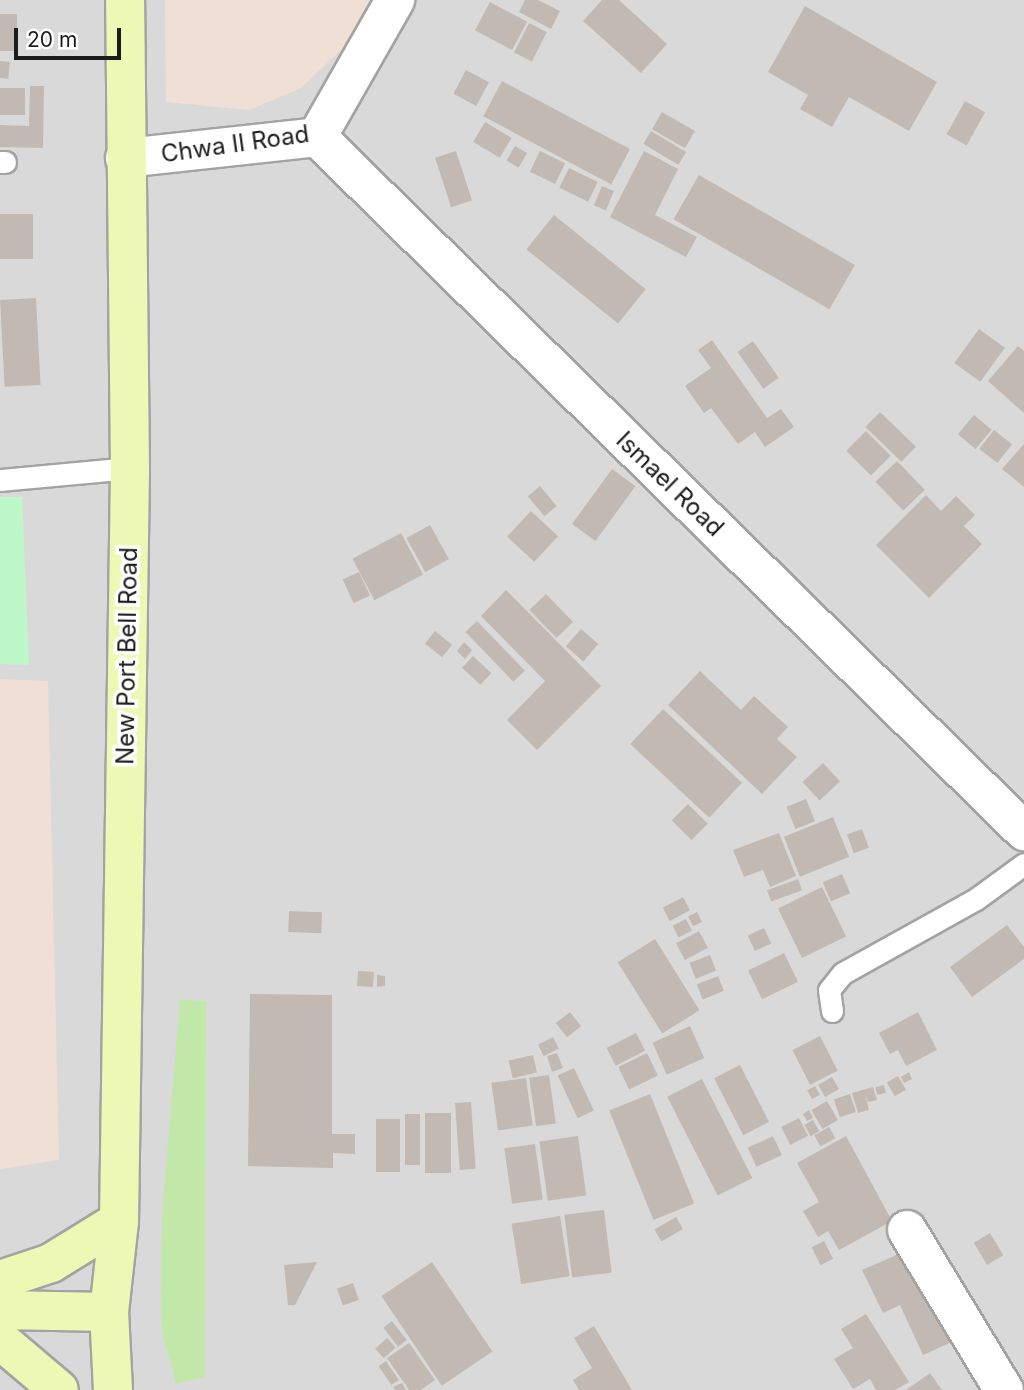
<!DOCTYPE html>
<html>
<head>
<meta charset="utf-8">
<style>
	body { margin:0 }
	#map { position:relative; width:1024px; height:1390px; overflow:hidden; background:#eeebe2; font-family:Inter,sans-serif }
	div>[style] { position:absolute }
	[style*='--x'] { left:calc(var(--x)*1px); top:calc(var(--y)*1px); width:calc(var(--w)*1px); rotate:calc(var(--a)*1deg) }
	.residential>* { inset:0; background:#dad9d9; transform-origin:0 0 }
	.military>* { inset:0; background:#f0dfd5 }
	.grass>* { inset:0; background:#c1e8a8 }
	.park>* { inset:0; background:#bef8c9 }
	.building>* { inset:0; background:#c2bab2; transform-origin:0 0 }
	.roads { filter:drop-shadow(2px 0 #a3a3a3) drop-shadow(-2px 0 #a3a3a3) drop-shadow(0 2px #a3a3a3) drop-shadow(0 -2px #a3a3a3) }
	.service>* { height:21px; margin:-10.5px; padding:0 10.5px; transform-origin:10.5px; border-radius:10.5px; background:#fff }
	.minor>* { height:38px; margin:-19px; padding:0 19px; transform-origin:19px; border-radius:19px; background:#fff }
	.tertiary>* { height:38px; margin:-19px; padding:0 19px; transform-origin:19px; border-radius:19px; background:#fff }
	.secondary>* { height:38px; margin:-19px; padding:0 19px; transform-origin:19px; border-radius:19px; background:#eef8b5 }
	span { translate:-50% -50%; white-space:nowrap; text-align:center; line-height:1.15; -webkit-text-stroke:7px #fff; paint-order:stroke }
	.street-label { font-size:24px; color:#1c1c1c }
	.scale { position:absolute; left:14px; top:28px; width:107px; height:32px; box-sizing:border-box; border:4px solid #1c1c1c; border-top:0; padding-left:9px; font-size:21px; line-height:24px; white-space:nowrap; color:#1c1c1c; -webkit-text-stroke:5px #fff; paint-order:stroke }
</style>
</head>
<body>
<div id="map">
	<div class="residential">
		<div style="left:0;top:0;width:1024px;height:1390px"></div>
	</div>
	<div class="military">
		<div style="clip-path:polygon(165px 0,372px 0,341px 50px,301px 88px,249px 110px,166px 102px)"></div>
		<div style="clip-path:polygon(0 679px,48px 681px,59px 1160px,0 1169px)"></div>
	</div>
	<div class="grass">
		<div style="clip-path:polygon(180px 1000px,206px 1001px,205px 1377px,176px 1384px,162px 1333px,161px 1296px,162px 1214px)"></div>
	</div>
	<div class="park">
		<div style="clip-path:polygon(0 497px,22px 497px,29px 665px,0 664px)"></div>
	</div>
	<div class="building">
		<div style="clip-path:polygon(525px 0,538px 0,560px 11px,551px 29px,519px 12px)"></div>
		<div style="clip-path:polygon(602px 0,619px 0,667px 44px,641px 73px,583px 21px)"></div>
		<div style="left:490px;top:2px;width:42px;height:32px;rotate:28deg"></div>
		<div style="clip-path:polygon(805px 6px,937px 82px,909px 131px,849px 97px,832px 127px,800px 109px,808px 95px,768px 72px)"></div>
		<div style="left:0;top:14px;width:17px;height:37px"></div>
		<div style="left:529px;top:23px;width:20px;height:33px;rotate:27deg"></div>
		<div style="left:0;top:61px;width:10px;height:17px;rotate:6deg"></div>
		<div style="left:466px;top:70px;width:26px;height:27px;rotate:28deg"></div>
		<div style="left:502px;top:81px;width:145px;height:40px;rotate:28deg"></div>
		<div style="clip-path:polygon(30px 86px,44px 86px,43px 148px,0 147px,0 125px,29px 126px)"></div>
		<div style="left:0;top:88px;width:25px;height:27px"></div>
		<div style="left:965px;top:101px;width:23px;height:38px;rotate:29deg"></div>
		<div style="left:662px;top:112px;width:38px;height:20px;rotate:30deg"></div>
		<div style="left:485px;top:122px;width:31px;height:23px;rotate:31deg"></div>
		<div style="left:651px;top:131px;width:41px;height:15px;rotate:31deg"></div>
		<div style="left:515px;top:146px;width:14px;height:17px;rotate:30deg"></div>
		<div style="left:456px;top:151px;width:52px;height:22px;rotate:72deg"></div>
		<div style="left:540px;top:151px;width:28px;height:23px;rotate:26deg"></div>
		<div style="clip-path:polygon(644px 151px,678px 169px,655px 215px,697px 237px,686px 257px,610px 217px)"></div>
		<div style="left:569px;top:168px;width:32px;height:22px;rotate:26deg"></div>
		<div style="left:699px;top:175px;width:180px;height:51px;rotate:30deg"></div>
		<div style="left:602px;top:186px;width:13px;height:21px;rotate:23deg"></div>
		<div style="left:0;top:214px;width:33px;height:45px"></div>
		<div style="left:554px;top:215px;width:118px;height:44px;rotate:39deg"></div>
		<div style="left:36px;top:298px;width:87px;height:36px;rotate:87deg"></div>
		<div style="left:979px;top:329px;width:32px;height:42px;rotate:36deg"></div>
		<div style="clip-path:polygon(712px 340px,767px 418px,781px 409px,794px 427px,765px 447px,755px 432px,738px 444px,711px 408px,704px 413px,685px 386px,711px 368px,698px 350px)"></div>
		<div style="left:753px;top:341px;width:45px;height:19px;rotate:55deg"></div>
		<div style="clip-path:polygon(1018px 346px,1024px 351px,1024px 413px,988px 381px)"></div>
		<div style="left:880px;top:412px;width:50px;height:21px;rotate:44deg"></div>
		<div style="left:974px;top:415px;width:23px;height:25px;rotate:40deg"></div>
		<div style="left:994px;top:430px;width:23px;height:24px;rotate:38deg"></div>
		<div style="left:866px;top:431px;width:35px;height:28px;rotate:45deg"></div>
		<div style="clip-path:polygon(1024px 444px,1024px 487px,1002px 469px)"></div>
		<div style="left:897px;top:461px;width:40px;height:30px;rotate:46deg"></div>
		<div style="left:612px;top:469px;width:29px;height:68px;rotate:36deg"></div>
		<div style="left:540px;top:486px;width:26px;height:16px;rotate:50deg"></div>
		<div style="clip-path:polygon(926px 495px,941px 511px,956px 496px,975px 515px,964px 526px,982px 544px,929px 598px,876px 545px)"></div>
		<div style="left:531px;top:511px;width:37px;height:35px;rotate:43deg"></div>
		<div style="left:430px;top:525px;width:39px;height:27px;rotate:61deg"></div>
		<div style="left:401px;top:533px;width:47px;height:55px;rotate:62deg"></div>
		<div style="left:359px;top:572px;width:26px;height:18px;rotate:65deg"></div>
		<div style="clip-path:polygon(506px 590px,601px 686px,537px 750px,507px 720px,545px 681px,481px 616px)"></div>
		<div style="left:546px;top:594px;width:39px;height:23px;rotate:46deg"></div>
		<div style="left:477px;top:621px;width:69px;height:16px;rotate:46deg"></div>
		<div style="left:581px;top:629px;width:23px;height:23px;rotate:41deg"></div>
		<div style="left:435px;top:631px;width:22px;height:16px;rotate:39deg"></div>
		<div style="clip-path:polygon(464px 642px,472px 650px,465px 659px,457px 651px)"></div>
		<div style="left:473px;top:656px;width:25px;height:16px;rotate:43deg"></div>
		<div style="clip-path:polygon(700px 671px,741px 710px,754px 696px,788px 727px,777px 739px,797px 757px,762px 794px,668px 705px)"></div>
		<div style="left:663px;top:709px;width:108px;height:48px;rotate:43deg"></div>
		<div style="left:823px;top:763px;width:25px;height:28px;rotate:47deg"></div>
		<div style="left:806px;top:799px;width:24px;height:21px;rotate:68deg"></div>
		<div style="left:688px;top:804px;width:28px;height:23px;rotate:45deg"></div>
		<div style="left:833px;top:817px;width:43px;height:53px;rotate:68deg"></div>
		<div style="left:862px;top:829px;width:20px;height:16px;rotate:70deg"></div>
		<div style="clip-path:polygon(779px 833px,796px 876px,770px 887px,763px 870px,744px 877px,733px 850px)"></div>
		<div style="left:842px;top:874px;width:21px;height:21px;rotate:67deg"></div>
		<div style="left:798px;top:879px;width:12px;height:33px;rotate:70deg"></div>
		<div style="left:822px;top:887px;width:55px;height:49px;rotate:64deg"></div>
		<div style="left:683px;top:897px;width:15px;height:23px;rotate:62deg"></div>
		<div style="left:289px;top:911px;width:33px;height:21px;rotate:2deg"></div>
		<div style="left:697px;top:912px;width:11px;height:10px;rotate:63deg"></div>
		<div style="left:686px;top:919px;width:13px;height:15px;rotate:63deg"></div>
		<div style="clip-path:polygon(1007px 925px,1024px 947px,1024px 959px,972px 997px,950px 967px)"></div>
		<div style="left:764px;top:928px;width:17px;height:18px;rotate:65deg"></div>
		<div style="left:699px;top:931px;width:19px;height:26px;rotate:62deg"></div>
		<div style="left:655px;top:939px;width:84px;height:44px;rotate:58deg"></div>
		<div style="left:784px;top:953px;width:32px;height:40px;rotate:64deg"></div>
		<div style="left:710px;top:955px;width:17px;height:22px;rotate:69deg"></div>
		<div style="left:358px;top:971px;width:16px;height:15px;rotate:4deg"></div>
		<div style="clip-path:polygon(377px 975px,385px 976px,385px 986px,377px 987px)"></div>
		<div style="left:718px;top:976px;width:16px;height:23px;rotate:68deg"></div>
		<div style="clip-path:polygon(250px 994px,332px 995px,332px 1134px,355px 1134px,355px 1154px,333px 1153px,333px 1168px,248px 1166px)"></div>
		<div style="left:570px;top:1012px;width:18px;height:18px;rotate:52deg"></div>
		<div style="clip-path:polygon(918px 1012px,937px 1050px,906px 1066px,898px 1050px,890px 1054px,879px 1033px)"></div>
		<div style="left:690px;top:1026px;width:35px;height:41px;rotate:66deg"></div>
		<div style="left:636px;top:1033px;width:20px;height:33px;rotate:63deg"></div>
		<div style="left:820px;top:1036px;width:39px;height:31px;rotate:63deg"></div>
		<div style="left:553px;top:1037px;width:13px;height:17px;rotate:63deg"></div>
		<div style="clip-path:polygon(557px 1053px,563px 1068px,552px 1072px,547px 1056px)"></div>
		<div style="left:647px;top:1053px;width:25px;height:32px;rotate:64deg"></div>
		<div style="left:533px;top:1055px;width:18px;height:25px;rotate:77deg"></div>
		<div style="left:740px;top:1065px;width:64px;height:29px;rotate:63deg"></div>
		<div style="left:574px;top:1068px;width:47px;height:18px;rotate:65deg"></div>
		<div style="clip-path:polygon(909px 1072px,912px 1079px,904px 1083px,901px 1077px)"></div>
		<div style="left:549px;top:1075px;width:49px;height:20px;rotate:82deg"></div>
		<div style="left:898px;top:1076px;width:16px;height:13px;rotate:60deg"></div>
		<div style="left:832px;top:1077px;width:14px;height:16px;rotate:60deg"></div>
		<div style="left:526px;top:1078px;width:48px;height:35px;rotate:82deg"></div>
		<div style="left:702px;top:1079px;width:111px;height:39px;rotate:63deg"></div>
		<div style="left:884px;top:1085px;width:8px;height:9px;rotate:76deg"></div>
		<div style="left:815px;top:1086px;width:10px;height:9px;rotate:61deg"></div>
		<div style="clip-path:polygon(873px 1087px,877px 1100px,868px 1102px,865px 1094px,869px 1110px,858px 1113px,852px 1093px)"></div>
		<div style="left:650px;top:1094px;width:118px;height:44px;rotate:68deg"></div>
		<div style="left:850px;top:1094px;width:19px;height:17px;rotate:72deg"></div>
		<div style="left:827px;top:1101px;width:22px;height:18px;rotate:60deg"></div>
		<div style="left:471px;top:1102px;width:67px;height:16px;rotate:86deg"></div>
		<div style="clip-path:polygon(809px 1110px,813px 1118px,807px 1121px,803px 1114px)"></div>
		<div style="left:425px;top:1113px;width:26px;height:60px"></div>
		<div style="left:405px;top:1114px;width:15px;height:51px"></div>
		<div style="left:799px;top:1118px;width:20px;height:20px;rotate:63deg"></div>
		<div style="left:376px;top:1119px;width:24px;height:53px"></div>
		<div style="left:813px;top:1120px;width:13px;height:10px;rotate:61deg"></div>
		<div style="left:829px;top:1127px;width:13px;height:17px;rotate:61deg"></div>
		<div style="left:578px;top:1136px;width:60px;height:39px;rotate:82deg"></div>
		<div style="left:773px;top:1136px;width:21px;height:28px;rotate:65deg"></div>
		<div style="clip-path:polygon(846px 1136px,892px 1221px,839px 1250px,828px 1231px,818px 1237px,803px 1211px,819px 1202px,797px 1163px)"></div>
		<div style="left:535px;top:1144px;width:56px;height:31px;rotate:82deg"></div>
		<div style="left:604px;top:1210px;width:63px;height:40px;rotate:83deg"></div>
		<div style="left:560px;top:1216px;width:61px;height:49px;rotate:81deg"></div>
		<div style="left:676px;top:1217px;width:14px;height:25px;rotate:60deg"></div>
		<div style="left:990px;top:1233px;width:26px;height:19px;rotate:59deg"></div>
		<div style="left:824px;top:1241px;width:20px;height:14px;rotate:63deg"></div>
		<div style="clip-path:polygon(908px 1250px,952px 1342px,923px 1355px,900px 1305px,883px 1313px,862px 1270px)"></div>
		<div style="clip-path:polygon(317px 1262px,295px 1305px,288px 1305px,284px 1265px)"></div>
		<div style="left:432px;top:1262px;width:108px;height:61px;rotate:56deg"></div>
		<div style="left:353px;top:1283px;width:18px;height:17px;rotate:71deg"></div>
		<div style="clip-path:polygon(866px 1314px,909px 1382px,895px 1390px,876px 1390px,870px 1379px,853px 1389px,834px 1359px,853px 1348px,841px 1329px)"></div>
		<div style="left:392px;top:1321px;width:24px;height:11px;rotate:52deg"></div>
		<div style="clip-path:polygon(594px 1326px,632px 1390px,579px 1390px,573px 1380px,592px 1368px,574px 1338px)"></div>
		<div style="left:387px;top:1338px;width:13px;height:16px;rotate:48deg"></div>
		<div style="clip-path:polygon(409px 1343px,435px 1380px,421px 1390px,409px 1390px,387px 1358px)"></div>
		<div style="left:386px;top:1361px;width:23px;height:9px;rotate:56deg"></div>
		<div style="clip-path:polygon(930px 1373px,942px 1390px,906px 1390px)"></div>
		<div style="clip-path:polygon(402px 1383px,406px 1390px,395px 1390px,393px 1387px)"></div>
	</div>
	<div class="roads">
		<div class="service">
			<div style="--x:0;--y:162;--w:5;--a:0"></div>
			<div style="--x:0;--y:480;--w:131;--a:-5.3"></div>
			<div style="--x:832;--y:1011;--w:21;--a:-98"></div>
			<div style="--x:829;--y:990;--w:22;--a:-51"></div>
			<div style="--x:843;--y:973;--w:152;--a:-29.1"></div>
			<div style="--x:976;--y:899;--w:59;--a:-36.1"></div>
		</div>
		<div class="minor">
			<div style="--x:907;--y:1230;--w:187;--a:58.8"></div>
		</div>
		<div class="tertiary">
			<div style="--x:317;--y:137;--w:991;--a:44.47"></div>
			<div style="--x:125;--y:158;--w:193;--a:-6.2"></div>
			<div style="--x:317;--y:137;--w:158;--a:-60.3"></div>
		</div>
		<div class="secondary">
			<div style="--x:0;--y:1280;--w:54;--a:-18.4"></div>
			<div style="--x:51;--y:1263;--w:80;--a:-31.7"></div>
			<div style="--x:0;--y:1310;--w:109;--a:1.1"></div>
			<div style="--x:0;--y:1340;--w:77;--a:40.3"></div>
			<div style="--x:113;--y:1390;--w:78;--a:-92.9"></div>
			<div style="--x:109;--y:1312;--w:92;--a:-83.7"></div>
			<div style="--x:119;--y:1221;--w:753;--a:-89.16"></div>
			<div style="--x:130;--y:468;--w:468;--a:-90.6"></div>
		</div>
	</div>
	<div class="street-label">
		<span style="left:235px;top:144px;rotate:-8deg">Chwa II Road</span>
		<span style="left:670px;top:484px;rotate:44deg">Ismael Road</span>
		<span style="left:127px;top:656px;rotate:-89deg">New Port Bell Road</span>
	</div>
	<div class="scale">20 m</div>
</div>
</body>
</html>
